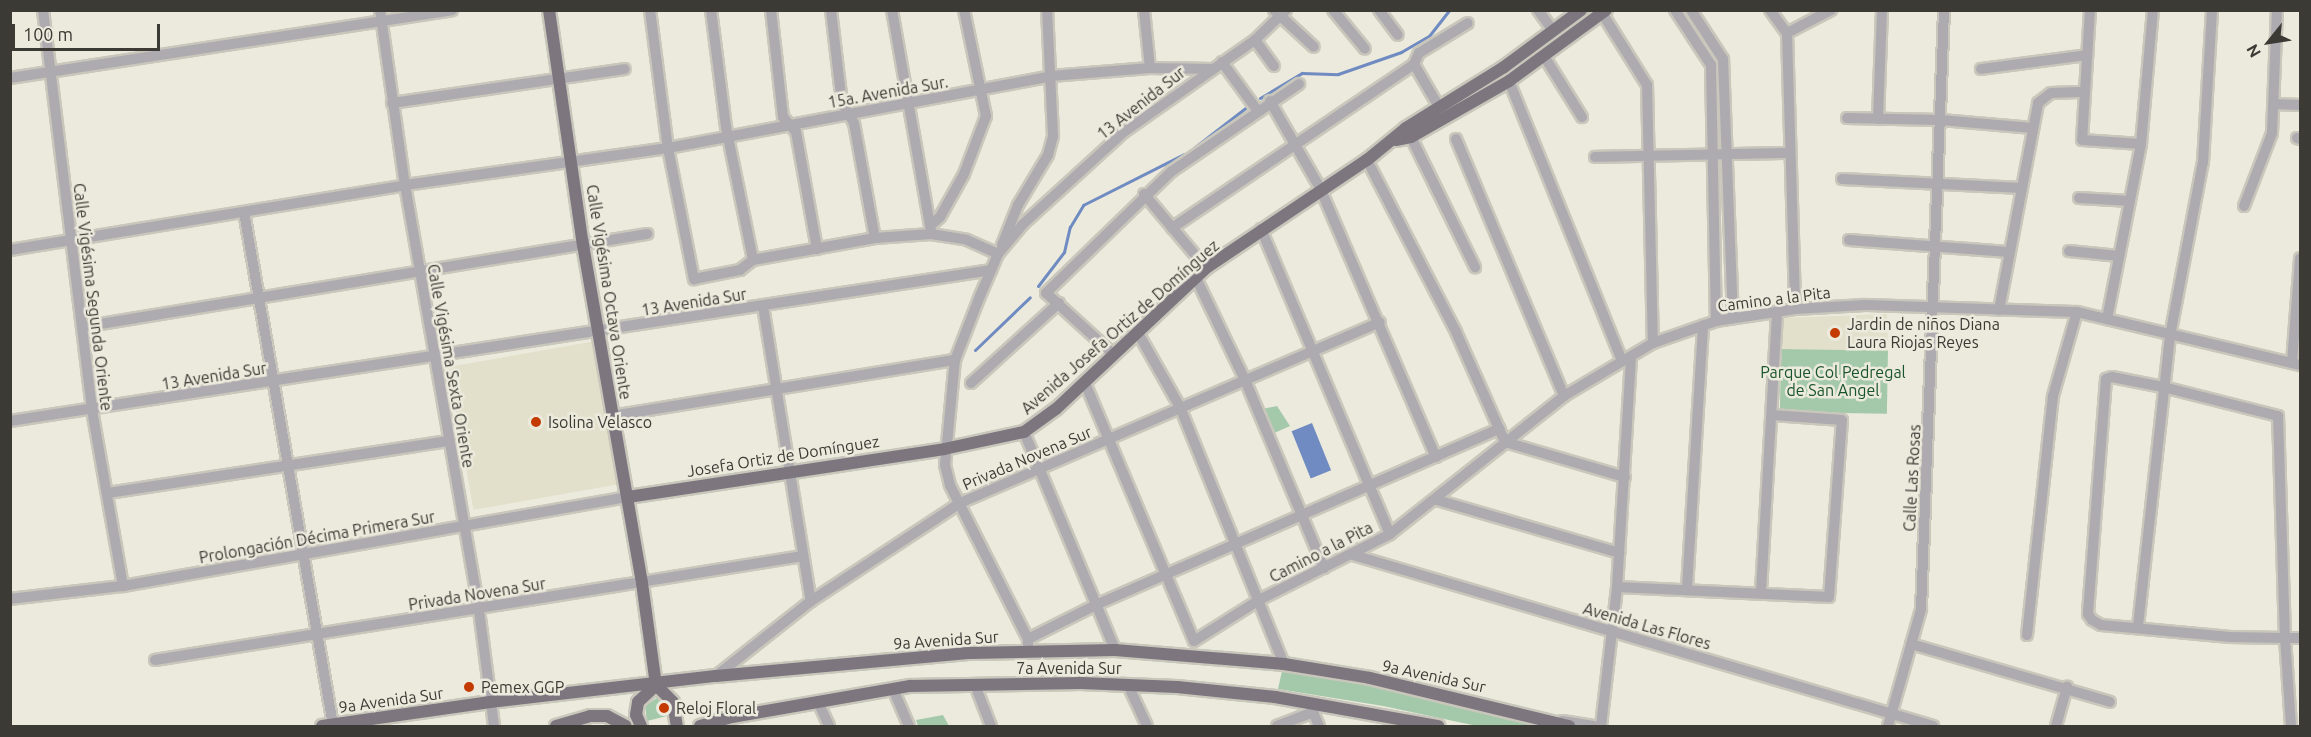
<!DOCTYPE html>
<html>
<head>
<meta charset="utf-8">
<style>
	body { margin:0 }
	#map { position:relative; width:2311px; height:737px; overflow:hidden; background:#eceadd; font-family:Ubuntu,sans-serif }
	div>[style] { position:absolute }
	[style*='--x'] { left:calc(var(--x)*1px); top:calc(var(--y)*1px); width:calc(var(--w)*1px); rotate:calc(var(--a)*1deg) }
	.built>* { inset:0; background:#e2dfca; transform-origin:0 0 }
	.green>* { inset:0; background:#a4c9aa; transform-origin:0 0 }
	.water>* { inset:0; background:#6f8bc1; transform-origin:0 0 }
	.stream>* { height:3px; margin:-1.5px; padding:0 1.5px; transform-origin:1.5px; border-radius:1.5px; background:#6f8bc1 }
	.roads { filter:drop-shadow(2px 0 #c9c7bb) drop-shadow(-2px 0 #c9c7bb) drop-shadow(0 2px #c9c7bb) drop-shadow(0 -2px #c9c7bb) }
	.minor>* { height:10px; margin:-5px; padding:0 5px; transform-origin:5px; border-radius:5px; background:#aeabb0 }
	.major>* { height:12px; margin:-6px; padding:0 6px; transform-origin:6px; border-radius:6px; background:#7d767f }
	.dots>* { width:16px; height:16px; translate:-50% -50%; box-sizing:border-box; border:3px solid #eceadd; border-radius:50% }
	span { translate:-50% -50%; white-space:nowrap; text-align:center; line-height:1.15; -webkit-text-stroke:5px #eceadd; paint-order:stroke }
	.street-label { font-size:16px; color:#3b3a34 }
	.poi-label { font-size:16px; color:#3b3a34 }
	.left { translate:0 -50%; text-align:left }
	.park-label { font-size:16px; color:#19552a }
	.frame { position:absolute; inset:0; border:12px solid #3b3a34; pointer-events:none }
	.north { position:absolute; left:2239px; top:12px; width:60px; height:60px; -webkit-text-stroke:4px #eceadd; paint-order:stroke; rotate:240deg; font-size:16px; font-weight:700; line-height:24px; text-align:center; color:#3b3a34 }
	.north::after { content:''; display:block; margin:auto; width:21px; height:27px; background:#3b3a34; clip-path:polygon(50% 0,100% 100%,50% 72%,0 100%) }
	.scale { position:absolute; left:12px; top:24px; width:148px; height:27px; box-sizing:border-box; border:3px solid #3b3a34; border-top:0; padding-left:8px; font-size:18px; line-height:21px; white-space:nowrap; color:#3b3a34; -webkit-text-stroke:4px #eceadd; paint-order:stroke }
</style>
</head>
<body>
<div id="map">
	<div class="built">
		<div style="clip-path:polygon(1887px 314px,1888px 351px,1783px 349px,1783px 318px)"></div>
		<div style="left:596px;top:341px;width:145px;height:150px;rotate:80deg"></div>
	</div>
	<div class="green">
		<div style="left:1781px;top:349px;width:107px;height:63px;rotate:1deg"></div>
		<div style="clip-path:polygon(1277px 406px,1290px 426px,1272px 434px,1262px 409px)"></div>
		<div style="clip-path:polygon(1282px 671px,1385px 687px,1550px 726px,1477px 726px,1383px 706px,1278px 689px)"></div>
		<div style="clip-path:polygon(658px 697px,668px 705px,671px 715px,647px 721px,645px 706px)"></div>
		<div style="clip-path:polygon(943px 715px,949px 726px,918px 726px,916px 720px)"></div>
	</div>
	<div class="water">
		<div style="left:1312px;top:423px;width:51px;height:22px;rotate:68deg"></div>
	</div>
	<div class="stream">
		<div style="--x:1260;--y:98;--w:49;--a:-30.8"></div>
		<div style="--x:1302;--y:73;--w:36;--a:2"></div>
		<div style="--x:1338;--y:74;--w:67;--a:-19.2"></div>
		<div style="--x:1401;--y:52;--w:32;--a:-30"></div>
		<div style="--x:1429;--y:36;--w:33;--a:-52"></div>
		<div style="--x:1195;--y:147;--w:67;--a:-37.7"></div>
		<div style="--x:1038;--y:286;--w:43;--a:-52.6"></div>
		<div style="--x:1064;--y:252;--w:26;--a:-77"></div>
		<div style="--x:1070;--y:227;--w:26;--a:-59"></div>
		<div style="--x:1083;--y:205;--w:113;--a:-26.8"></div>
		<div style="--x:975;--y:350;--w:76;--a:-43.9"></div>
	</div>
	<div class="roads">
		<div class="minor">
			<div style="--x:43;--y:10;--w:403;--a:83"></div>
			<div style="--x:92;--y:410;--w:179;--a:80"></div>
			<div style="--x:380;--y:10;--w:177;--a:81.9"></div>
			<div style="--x:405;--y:185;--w:431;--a:80.1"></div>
			<div style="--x:479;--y:610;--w:117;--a:82.6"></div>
			<div style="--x:650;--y:10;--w:139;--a:82.6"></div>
			<div style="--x:668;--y:148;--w:134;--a:78.8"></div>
			<div style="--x:694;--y:279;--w:47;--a:-11.1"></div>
			<div style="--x:740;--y:270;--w:16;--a:-38"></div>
			<div style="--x:753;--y:260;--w:124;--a:-10.2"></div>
			<div style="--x:875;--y:238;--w:56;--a:-4.1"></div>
			<div style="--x:931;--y:234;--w:36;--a:9"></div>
			<div style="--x:967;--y:240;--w:34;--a:24"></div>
			<div style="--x:711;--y:10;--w:118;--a:82.7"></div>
			<div style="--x:726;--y:127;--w:136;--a:78.5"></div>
			<div style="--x:771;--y:10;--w:108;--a:83.6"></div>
			<div style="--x:783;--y:117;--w:20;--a:49"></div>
			<div style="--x:796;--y:132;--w:119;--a:79.8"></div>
			<div style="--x:831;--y:10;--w:94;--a:83.3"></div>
			<div style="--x:842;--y:103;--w:23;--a:59"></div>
			<div style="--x:854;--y:123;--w:117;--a:79.7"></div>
			<div style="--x:892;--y:10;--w:224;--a:80"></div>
			<div style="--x:1144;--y:10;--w:58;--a:84.1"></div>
			<div style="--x:1274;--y:10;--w:54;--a:42.8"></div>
			<div style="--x:1333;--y:10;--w:50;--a:50.6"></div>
			<div style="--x:1379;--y:10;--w:31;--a:53"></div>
			<div style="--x:1538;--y:10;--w:26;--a:54"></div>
			<div style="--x:1675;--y:10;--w:66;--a:56.8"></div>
			<div style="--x:1711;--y:65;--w:256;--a:88.9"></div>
			<div style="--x:1691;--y:10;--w:59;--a:56.9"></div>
			<div style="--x:1723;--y:59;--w:258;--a:87.8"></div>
			<div style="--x:1770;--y:10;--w:29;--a:54"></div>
			<div style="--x:1787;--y:33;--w:276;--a:88.3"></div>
			<div style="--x:2090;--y:10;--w:130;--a:93.5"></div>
			<div style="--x:2082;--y:140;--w:59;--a:3.9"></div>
			<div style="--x:1602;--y:13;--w:85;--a:58"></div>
			<div style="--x:1647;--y:85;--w:258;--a:88.7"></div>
			<div style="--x:1787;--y:33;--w:50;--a:-27.6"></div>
			<div style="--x:1255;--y:40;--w:32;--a:54"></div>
			<div style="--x:1544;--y:56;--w:72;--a:58.1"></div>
			<div style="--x:1222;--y:62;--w:59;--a:53.9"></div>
			<div style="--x:1414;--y:64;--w:50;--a:59.8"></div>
			<div style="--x:1981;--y:69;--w:107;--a:-7.5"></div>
			<div style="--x:10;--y:78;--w:447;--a:-8.7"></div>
			<div style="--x:1509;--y:81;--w:302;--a:68"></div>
			<div style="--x:1270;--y:101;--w:100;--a:60.1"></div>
			<div style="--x:1320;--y:188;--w:293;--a:66.7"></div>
			<div style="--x:392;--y:103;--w:235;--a:-8.3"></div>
			<div style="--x:2274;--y:104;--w:26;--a:2"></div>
			<div style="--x:1847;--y:118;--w:94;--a:1.2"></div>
			<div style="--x:1941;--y:120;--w:92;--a:5"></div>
			<div style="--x:1878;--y:119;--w:109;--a:-87.9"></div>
			<div style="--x:1408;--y:131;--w:152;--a:63.8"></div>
			<div style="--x:2297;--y:138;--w:3;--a:18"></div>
			<div style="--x:1456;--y:139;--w:279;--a:67.2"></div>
			<div style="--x:1595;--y:157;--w:195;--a:-1.2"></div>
			<div style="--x:1367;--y:160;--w:194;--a:62.6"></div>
			<div style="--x:1456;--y:332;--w:120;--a:66"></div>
			<div style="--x:1505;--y:442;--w:125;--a:16.3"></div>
			<div style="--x:1842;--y:179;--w:180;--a:2.9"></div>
			<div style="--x:1144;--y:194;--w:97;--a:50"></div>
			<div style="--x:2079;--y:198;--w:51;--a:3.4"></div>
			<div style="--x:2244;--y:206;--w:78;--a:-69"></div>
			<div style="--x:2272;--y:133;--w:123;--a:-87.7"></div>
			<div style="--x:244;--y:212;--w:521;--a:80.16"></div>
			<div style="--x:930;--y:226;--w:13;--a:-42"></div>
			<div style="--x:940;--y:217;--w:49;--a:-60.8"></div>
			<div style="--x:964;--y:174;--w:62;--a:-69.2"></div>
			<div style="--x:986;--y:116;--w:108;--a:-101.7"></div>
			<div style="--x:1172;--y:228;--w:292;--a:-34.1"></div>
			<div style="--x:1414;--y:64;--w:12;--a:-66"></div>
			<div style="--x:1419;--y:53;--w:57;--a:-31.5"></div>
			<div style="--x:1261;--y:229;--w:331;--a:67.1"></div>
			<div style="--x:1849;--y:240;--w:160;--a:4.3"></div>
			<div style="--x:1002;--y:245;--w:43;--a:-68.2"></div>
			<div style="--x:1018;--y:205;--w:58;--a:-59"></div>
			<div style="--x:1048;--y:155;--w:20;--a:-75"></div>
			<div style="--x:1053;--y:136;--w:126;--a:-92.7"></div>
			<div style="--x:10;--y:250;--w:400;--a:-9.3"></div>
			<div style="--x:405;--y:185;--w:266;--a:-8"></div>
			<div style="--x:668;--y:148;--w:390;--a:-10.6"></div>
			<div style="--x:1051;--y:76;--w:99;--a:-4.6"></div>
			<div style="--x:1150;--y:68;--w:61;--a:0.9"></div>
			<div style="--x:2069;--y:251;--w:50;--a:5.7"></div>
			<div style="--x:1196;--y:278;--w:113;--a:64.3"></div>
			<div style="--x:1245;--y:380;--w:204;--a:67.2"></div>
			<div style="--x:763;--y:306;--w:299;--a:80.8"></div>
			<div style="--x:1999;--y:310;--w:211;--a:-79.3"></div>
			<div style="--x:2038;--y:103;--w:16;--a:-38"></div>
			<div style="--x:2051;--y:93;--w:34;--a:-2"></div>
			<div style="--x:2107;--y:319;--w:178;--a:-79"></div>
			<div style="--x:2141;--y:144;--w:135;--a:-84.9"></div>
			<div style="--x:82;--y:327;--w:573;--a:-9.35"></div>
			<div style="--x:1138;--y:333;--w:85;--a:60.4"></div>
			<div style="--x:1180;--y:407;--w:277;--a:68"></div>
			<div style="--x:1114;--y:355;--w:92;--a:-137.6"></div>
			<div style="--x:1046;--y:293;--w:175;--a:-44.1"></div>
			<div style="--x:1172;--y:171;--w:154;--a:-34.4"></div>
			<div style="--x:2292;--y:363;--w:105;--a:-85.6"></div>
			<div style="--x:971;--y:383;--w:119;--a:-42.3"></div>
			<div style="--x:1085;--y:383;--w:280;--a:67.1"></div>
			<div style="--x:612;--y:416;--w:348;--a:-9.3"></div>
			<div style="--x:10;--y:421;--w:993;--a:-8.75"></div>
			<div style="--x:1024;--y:432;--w:236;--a:67.3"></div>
			<div style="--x:108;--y:493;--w:344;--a:-8.7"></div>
			<div style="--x:1437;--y:500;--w:190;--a:16.2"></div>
			<div style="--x:1353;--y:555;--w:605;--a:16.43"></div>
			<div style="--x:1617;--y:587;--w:212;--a:2.7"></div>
			<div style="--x:1829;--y:597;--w:177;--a:-85.8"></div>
			<div style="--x:1842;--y:420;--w:70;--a:-175.9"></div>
			<div style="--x:1687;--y:588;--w:263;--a:-86.5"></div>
			<div style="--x:1761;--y:591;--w:280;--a:-86.7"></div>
			<div style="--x:10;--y:599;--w:114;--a:-6.6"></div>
			<div style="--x:123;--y:586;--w:513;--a:-10"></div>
			<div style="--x:2138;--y:626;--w:292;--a:-83.7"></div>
			<div style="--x:2170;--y:336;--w:177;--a:-79.3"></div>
			<div style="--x:2203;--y:162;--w:152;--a:-86.6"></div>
			<div style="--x:2027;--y:635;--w:240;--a:-83.8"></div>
			<div style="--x:2053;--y:396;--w:87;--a:-74.1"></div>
			<div style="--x:1028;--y:639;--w:78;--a:-26.6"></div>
			<div style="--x:1098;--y:604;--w:438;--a:-23.6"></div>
			<div style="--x:1194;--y:641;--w:77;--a:-32.2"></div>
			<div style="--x:1259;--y:600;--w:147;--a:-26.7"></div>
			<div style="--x:1390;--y:534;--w:222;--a:-38.4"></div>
			<div style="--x:1564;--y:396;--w:104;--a:-30.8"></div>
			<div style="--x:1653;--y:343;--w:67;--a:-19.2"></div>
			<div style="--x:1716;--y:321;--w:80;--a:-8.6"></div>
			<div style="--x:1795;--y:309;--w:70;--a:-3.3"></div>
			<div style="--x:1865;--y:305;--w:212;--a:1.9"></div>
			<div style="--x:2077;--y:312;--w:229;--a:13.4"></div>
			<div style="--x:1911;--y:644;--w:207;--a:16.2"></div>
			<div style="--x:1028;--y:652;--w:13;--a:-90"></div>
			<div style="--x:1028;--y:639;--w:173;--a:-116.9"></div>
			<div style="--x:950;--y:485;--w:21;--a:-104"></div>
			<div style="--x:945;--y:465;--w:105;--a:-84.6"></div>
			<div style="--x:955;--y:360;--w:69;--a:-68.7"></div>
			<div style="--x:980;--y:296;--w:46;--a:-66.8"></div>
			<div style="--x:998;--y:254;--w:38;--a:-50"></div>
			<div style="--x:1022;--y:225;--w:138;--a:-42.4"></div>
			<div style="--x:1124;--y:132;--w:160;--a:-35.1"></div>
			<div style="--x:1255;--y:40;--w:43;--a:-44.1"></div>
			<div style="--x:155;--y:660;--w:656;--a:-9.12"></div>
			<div style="--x:716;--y:676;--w:121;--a:-38.3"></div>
			<div style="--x:811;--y:601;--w:178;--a:-33.3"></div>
			<div style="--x:960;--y:503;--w:457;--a:-23.3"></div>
			<div style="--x:975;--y:685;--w:44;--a:68.7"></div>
			<div style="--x:1128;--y:685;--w:45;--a:65.1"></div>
			<div style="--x:893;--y:689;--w:40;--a:66.6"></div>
			<div style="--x:818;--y:702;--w:26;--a:65"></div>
			<div style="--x:1313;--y:712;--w:15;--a:67"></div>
			<div style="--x:1562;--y:721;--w:32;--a:9"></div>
			<div style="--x:1277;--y:726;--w:39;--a:-21"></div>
			<div style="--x:1313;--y:712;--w:8;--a:-67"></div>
			<div style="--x:1601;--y:726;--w:140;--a:-83.4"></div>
			<div style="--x:1617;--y:587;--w:231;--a:-86.5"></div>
			<div style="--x:1888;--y:726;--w:122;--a:-74.2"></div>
			<div style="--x:1921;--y:609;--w:599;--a:-87.8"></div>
			<div style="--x:2056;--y:726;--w:41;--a:-74.2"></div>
			<div style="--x:2291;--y:726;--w:88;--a:-93.9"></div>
			<div style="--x:2285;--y:638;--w:222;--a:-91.8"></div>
			<div style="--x:2278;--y:416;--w:119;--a:-165.8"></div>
			<div style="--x:2163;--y:387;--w:52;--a:-168.9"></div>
			<div style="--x:2112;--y:377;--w:6;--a:162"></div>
			<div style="--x:2106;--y:379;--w:236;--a:94.4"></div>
			<div style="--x:2088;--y:614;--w:7;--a:56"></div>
			<div style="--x:2092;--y:620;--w:10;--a:29"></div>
			<div style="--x:2101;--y:625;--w:130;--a:5.3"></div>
			<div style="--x:2230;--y:637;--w:55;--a:1"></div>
			<div style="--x:2285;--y:638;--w:15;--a:0"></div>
		</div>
		<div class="major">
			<div style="--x:549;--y:10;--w:237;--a:81.8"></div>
			<div style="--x:583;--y:245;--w:343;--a:80.1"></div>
			<div style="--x:642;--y:583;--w:103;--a:82.2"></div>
			<div style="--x:1396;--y:140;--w:15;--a:-11"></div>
			<div style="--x:1411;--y:137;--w:113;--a:-29.7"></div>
			<div style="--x:1509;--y:81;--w:120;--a:-36.2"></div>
			<div style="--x:628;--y:497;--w:320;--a:-8.6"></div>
			<div style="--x:944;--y:449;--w:82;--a:-12"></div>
			<div style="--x:1024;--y:432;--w:39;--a:-36"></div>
			<div style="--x:1056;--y:409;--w:206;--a:-43.2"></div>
			<div style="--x:1206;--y:268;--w:194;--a:-33.9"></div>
			<div style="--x:1367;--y:160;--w:50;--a:-39.4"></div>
			<div style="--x:1406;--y:128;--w:115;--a:-31.9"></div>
			<div style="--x:1504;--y:67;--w:96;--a:-36.5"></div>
			<div style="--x:656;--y:685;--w:24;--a:45"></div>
			<div style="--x:673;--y:702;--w:24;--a:81"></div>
			<div style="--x:322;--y:726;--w:170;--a:-8.1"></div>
			<div style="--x:490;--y:702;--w:227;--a:-6.6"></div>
			<div style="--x:716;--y:676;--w:256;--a:-5.2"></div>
			<div style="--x:971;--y:653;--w:144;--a:-1.2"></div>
			<div style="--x:1115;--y:650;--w:170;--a:4.7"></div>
			<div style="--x:1284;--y:664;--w:87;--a:9.2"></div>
			<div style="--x:1370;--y:678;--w:205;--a:13.6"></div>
			<div style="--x:556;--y:726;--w:35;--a:-16"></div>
			<div style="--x:590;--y:716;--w:17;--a:0"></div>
			<div style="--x:607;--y:716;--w:21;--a:28"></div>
			<div style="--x:641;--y:726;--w:12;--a:-114"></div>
			<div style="--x:636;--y:715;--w:13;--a:-81"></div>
			<div style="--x:638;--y:702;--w:25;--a:-43"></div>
			<div style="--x:700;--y:726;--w:33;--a:-16"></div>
			<div style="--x:732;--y:717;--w:181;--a:-9.9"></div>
			<div style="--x:910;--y:686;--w:171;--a:-1"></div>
			<div style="--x:1081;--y:683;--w:96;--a:2.4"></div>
			<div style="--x:1177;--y:687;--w:99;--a:5.8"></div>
			<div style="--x:1275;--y:697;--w:166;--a:10.1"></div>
		</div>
	</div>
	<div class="dots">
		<div style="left:1835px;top:333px;background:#c33b01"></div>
		<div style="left:536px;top:422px;background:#c33b01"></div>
		<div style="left:469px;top:687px;background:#c33b01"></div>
		<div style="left:664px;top:708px;background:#c33b01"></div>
	</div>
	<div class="street-label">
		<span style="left:888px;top:92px;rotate:-10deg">15a. Avenida Sur.</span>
		<span style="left:1141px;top:103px;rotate:-38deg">13 Avenida Sur</span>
		<span style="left:609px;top:292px;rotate:81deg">Calle Vigésima Octava Oriente</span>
		<span style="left:93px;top:297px;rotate:83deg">Calle Vigésima Segunda Oriente</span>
		<span style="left:1774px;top:299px;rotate:-7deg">Camino a la Pita</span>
		<span style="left:694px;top:302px;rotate:-9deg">13 Avenida Sur</span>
		<span style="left:1120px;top:327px;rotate:-41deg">Avenida Josefa Ortiz de Domínguez</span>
		<span style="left:451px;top:366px;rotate:80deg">Calle Vigésima Sexta Oriente</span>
		<span style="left:214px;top:376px;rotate:-9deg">13 Avenida Sur</span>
		<span style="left:783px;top:456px;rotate:-9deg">Josefa Ortiz de Domínguez</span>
		<span style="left:1027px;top:458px;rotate:-23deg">Privada Novena Sur</span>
		<span style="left:1912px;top:478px;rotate:-87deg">Calle Las Rosas</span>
		<span style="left:317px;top:537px;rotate:-10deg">Prolongación Décima Primera Sur</span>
		<span style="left:1321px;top:552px;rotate:-27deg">Camino a la Pita</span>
		<span style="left:477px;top:594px;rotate:-9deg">Privada Novena Sur</span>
		<span style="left:1647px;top:626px;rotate:16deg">Avenida Las Flores</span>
		<span style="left:946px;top:640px;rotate:-4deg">9a Avenida Sur</span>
		<span style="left:1069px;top:668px">7a Avenida Sur</span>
		<span style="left:1434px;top:676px;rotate:12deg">9a Avenida Sur</span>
		<span style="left:391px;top:700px;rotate:-8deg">9a Avenida Sur</span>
	</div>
	<div class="poi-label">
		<span class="left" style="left:1847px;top:333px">Jardin de niños Diana<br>Laura Riojas Reyes</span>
		<span class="left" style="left:548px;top:422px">Isolina Velasco</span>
		<span class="left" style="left:481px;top:687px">Pemex GGP</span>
		<span class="left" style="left:676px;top:708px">Reloj Floral</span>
	</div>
	<div class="park-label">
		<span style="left:1833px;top:381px">Parque Col Pedregal<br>de San Angel</span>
	</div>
	<div class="frame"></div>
	<div class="north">N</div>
	<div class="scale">100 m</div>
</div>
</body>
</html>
